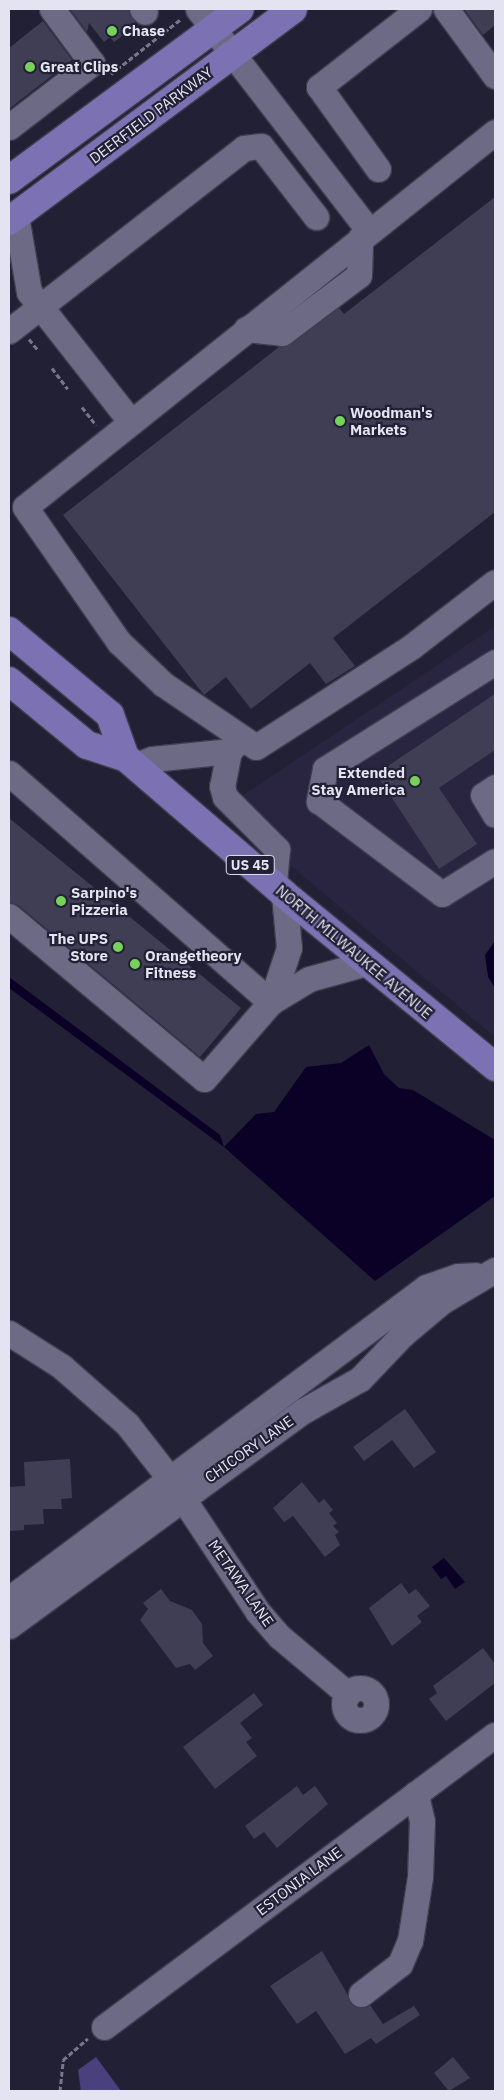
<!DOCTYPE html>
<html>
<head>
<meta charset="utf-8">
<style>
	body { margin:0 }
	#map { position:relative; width:504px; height:2100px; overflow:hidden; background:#222035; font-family:"IBM Plex Sans",sans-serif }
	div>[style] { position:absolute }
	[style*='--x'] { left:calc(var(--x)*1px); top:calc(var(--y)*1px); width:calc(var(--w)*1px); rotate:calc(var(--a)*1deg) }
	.built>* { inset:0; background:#292541 }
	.forest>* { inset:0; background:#4a407d }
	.water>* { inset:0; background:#0b0026 }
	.building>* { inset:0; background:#403e55 }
	.minor-tunnel>* { height:25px; margin-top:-12.5px; transform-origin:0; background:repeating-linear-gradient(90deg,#3f3d51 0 25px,transparent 0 37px) }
	.path>* { height:3px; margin-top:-1.5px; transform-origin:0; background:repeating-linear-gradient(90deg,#787788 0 5px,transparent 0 7.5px) }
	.roads { filter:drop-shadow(1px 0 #403d4f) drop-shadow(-1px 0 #403d4f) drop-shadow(0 1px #403d4f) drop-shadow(0 -1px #403d4f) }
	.minor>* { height:25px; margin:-12.5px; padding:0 12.5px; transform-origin:12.5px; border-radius:12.5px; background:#6c6a84 }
	.minor>.ring { margin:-12.5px; padding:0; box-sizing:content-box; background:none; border:25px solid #6c6a84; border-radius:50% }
	.major>* { height:28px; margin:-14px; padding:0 14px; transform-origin:14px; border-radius:14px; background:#7c72b3 }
	.dots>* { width:14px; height:14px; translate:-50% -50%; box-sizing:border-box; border:2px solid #222035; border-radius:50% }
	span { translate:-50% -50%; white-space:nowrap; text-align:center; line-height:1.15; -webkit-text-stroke:4.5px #222035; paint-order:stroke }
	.shield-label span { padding:1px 4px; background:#222035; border:1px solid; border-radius:4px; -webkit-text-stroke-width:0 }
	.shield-label { font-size:14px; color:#e3e3f1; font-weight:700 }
	.poi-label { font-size:15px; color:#e3e3f1; font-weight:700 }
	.left { translate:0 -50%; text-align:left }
	.right { translate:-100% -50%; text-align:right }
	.street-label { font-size:15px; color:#e3e3f1 }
	.frame { position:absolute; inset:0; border:10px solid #e3e3f1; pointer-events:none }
</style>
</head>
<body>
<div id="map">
	<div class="built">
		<div style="clip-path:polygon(495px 626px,495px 1037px,223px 809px)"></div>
	</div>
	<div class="forest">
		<div style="clip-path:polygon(96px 2057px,121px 2091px,81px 2091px,78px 2070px)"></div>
	</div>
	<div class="water">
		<div style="clip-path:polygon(495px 941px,495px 988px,488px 977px,485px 955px)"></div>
		<div style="clip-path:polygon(9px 977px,220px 1135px,224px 1147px,256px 1114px,274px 1112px,306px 1067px,341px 1063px,369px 1045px,384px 1074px,399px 1088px,413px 1090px,495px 1140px,495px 1196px,375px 1281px,224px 1147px,9px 988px)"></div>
		<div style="clip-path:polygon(444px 1558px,465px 1582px,455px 1589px,446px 1576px,441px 1579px,432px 1567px)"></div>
	</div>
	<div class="building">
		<div style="clip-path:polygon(70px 9px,128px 9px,137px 25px,114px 42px,110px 37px,104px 42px,89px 23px,87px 32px)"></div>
		<div style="clip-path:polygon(464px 9px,495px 9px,495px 25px,483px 35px)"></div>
		<div style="clip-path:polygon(43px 21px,72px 60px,9px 109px,9px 48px)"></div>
		<div style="clip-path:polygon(495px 197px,495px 512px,333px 638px,355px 666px,326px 684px,310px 663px,251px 709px,226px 677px,204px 695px,63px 515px,279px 347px,291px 344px,339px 308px,344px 314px)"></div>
		<div style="clip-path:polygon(495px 694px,495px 750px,439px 788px,477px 844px,439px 869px,376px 774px)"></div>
		<div style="clip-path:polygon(9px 818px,241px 1008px,200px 1057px,18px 905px,9px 902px)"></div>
		<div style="clip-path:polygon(405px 1409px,436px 1452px,414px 1468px,392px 1440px,364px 1461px,353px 1447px)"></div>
		<div style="clip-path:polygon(70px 1459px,72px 1498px,61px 1499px,62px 1509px,43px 1509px,44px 1524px,24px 1525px,24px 1530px,9px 1531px,9px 1487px,25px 1486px,24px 1462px)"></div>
		<div style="clip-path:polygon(302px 1482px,319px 1503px,324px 1499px,333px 1510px,329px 1513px,337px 1523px,333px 1526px,339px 1532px,335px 1535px,340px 1545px,325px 1557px,293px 1516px,284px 1522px,273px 1508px)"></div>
		<div style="clip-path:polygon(401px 1583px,409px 1594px,416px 1589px,430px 1606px,417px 1616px,422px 1622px,392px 1646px,369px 1608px)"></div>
		<div style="clip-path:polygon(161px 1589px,170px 1601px,192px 1610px,202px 1624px,203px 1643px,213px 1656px,195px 1670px,190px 1664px,176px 1668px,140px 1620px,148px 1609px,143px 1603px)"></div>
		<div style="clip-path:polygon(483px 1648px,495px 1664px,495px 1683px,446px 1721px,429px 1699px,437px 1693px,433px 1686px)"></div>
		<div style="clip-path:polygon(254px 1693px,263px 1705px,240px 1723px,252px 1738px,246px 1742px,257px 1756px,215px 1789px,183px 1747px)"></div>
		<div style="clip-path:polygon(297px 1786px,303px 1795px,315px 1786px,328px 1804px,277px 1848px,264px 1832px,254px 1839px,245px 1826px)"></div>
		<div style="clip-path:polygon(322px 1951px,355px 2007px,370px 2005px,383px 2024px,414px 2006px,420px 2015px,376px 2044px,371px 2038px,345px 2054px,316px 2011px,297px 2024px,270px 1986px)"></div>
		<div style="clip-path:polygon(453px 2057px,470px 2078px,449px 2091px,434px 2073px)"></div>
	</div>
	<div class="minor-tunnel">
		<div style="--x:486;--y:9;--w:14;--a:51"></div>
	</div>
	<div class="path">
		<div style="--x:111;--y:74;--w:89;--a:-38.2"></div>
		<div style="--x:29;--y:339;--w:14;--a:51"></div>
		<div style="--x:52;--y:368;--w:26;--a:53"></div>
		<div style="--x:82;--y:407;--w:23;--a:52"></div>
		<div style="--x:60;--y:2091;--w:31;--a:-84"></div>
		<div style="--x:63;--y:2060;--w:33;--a:-41"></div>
	</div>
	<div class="roads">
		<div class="minor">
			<div style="--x:142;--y:9;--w:4;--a:45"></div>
			<div style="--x:198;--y:9;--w:280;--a:52.4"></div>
			<div style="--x:446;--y:9;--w:83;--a:53.8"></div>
			<div style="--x:9;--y:127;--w:105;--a:-37.6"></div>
			<div style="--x:92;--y:63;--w:67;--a:-126.5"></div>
			<div style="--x:495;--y:132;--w:601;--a:141.41"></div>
			<div style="--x:25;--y:507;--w:165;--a:55.2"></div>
			<div style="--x:119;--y:642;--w:61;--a:43.7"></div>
			<div style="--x:163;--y:684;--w:112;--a:34.1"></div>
			<div style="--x:256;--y:747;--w:184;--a:-32.8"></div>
			<div style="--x:411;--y:647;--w:106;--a:-37.7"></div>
			<div style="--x:378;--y:169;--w:101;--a:-125.7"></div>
			<div style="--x:319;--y:87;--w:127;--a:-38"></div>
			<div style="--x:16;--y:216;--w:77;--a:80.3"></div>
			<div style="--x:29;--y:292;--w:164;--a:51.9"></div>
			<div style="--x:246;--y:329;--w:36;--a:6"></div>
			<div style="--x:282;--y:333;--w:96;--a:-37"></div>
			<div style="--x:359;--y:275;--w:37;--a:-88"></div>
			<div style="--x:9;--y:331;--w:298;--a:-37.9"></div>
			<div style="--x:244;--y:148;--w:17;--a:-7"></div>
			<div style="--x:261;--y:146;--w:90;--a:52.2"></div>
			<div style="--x:495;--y:662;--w:201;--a:147.8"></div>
			<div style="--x:325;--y:769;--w:33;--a:101"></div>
			<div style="--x:319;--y:801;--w:154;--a:37.1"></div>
			<div style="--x:442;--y:894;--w:62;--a:-31.9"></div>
			<div style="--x:229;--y:751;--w:36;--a:101"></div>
			<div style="--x:222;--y:786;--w:11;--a:75"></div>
			<div style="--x:225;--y:797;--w:74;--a:45"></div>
			<div style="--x:277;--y:849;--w:36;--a:95"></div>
			<div style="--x:135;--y:765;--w:18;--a:-19"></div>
			<div style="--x:152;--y:759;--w:77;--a:-5.9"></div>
			<div style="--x:229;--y:751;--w:14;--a:-45"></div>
			<div style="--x:9;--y:773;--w:348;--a:41.2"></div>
			<div style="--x:495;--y:787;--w:14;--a:146"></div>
			<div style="--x:483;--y:795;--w:23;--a:59"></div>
			<div style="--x:9;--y:916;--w:254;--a:39.9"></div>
			<div style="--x:204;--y:1079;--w:102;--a:-49"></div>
			<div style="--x:271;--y:1002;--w:44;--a:-31.2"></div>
			<div style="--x:309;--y:979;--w:60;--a:-15.4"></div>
			<div style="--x:271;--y:1002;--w:57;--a:-71.6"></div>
			<div style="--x:289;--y:948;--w:54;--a:-95.3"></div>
			<div style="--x:9;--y:1333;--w:62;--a:32.4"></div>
			<div style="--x:61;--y:1366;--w:88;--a:41.3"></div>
			<div style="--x:127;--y:1424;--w:70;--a:52"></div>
			<div style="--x:170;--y:1479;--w:159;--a:56.5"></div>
			<div style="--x:258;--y:1612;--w:33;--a:49"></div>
			<div style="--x:280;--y:1637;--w:89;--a:40"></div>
			<div style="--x:9;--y:1599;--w:521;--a:-36.8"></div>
			<div style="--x:426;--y:1287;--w:34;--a:-19"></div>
			<div style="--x:458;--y:1276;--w:17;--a:-3"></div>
			<div style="--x:9;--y:1626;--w:364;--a:-36.2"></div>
			<div style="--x:303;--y:1411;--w:65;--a:-29.3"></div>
			<div style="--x:360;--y:1379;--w:61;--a:-46.3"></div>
			<div style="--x:402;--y:1335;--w:51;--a:-40.2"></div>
			<div style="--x:441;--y:1302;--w:63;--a:-30.7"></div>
			<div class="ring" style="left:344px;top:1688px;width:7px;height:7px"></div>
			<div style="--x:361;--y:1994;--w:49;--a:-37.6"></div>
			<div style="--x:400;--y:1964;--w:25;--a:-67"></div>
			<div style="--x:410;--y:1941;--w:65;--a:-81.1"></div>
			<div style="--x:420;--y:1877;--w:56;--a:-88"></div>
			<div style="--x:422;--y:1821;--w:28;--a:-103"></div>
			<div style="--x:104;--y:2027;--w:488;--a:-36.8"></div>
		</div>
		<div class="major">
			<div style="--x:9;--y:180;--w:287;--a:-36.5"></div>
			<div style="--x:9;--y:221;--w:354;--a:-36.7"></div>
			<div style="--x:9;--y:631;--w:131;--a:39.7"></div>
			<div style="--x:110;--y:715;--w:45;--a:70.3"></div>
			<div style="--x:9;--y:681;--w:101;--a:39.4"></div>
			<div style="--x:87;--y:745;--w:40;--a:18"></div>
			<div style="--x:125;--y:757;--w:210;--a:40.7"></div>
			<div style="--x:284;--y:894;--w:273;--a:39.3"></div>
		</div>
	</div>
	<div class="dots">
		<div style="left:112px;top:31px;background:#76d25a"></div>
		<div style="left:30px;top:67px;background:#76d25a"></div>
		<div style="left:340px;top:421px;background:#76d25a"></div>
		<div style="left:415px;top:781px;background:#76d25a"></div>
		<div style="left:61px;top:901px;background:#76d25a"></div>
		<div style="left:118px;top:947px;background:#76d25a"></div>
		<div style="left:135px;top:964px;background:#76d25a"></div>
	</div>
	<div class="shield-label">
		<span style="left:250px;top:865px">US 45</span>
	</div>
	<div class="poi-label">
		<span class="left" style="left:122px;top:31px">Chase</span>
		<span class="left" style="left:40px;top:67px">Great Clips</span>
		<span class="left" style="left:350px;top:421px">Woodman's<br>Markets</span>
		<span class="right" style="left:405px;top:781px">Extended<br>Stay America</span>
		<span class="left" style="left:71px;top:901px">Sarpino's<br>Pizzeria</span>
		<span class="right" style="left:108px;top:947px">The UPS<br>Store</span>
		<span class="left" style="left:145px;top:964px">Orangetheory<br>Fitness</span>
	</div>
	<div class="street-label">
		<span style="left:151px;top:115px;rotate:-37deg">DEERFIELD PARKWAY</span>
		<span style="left:354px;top:952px;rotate:40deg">NORTH MILWAUKEE AVENUE</span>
		<span style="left:249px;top:1449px;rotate:-35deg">CHICORY LANE</span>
		<span style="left:241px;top:1583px;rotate:55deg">METAWA LANE</span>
		<span style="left:299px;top:1881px;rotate:-37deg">ESTONIA LANE</span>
	</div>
	<div class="frame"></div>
</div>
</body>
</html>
